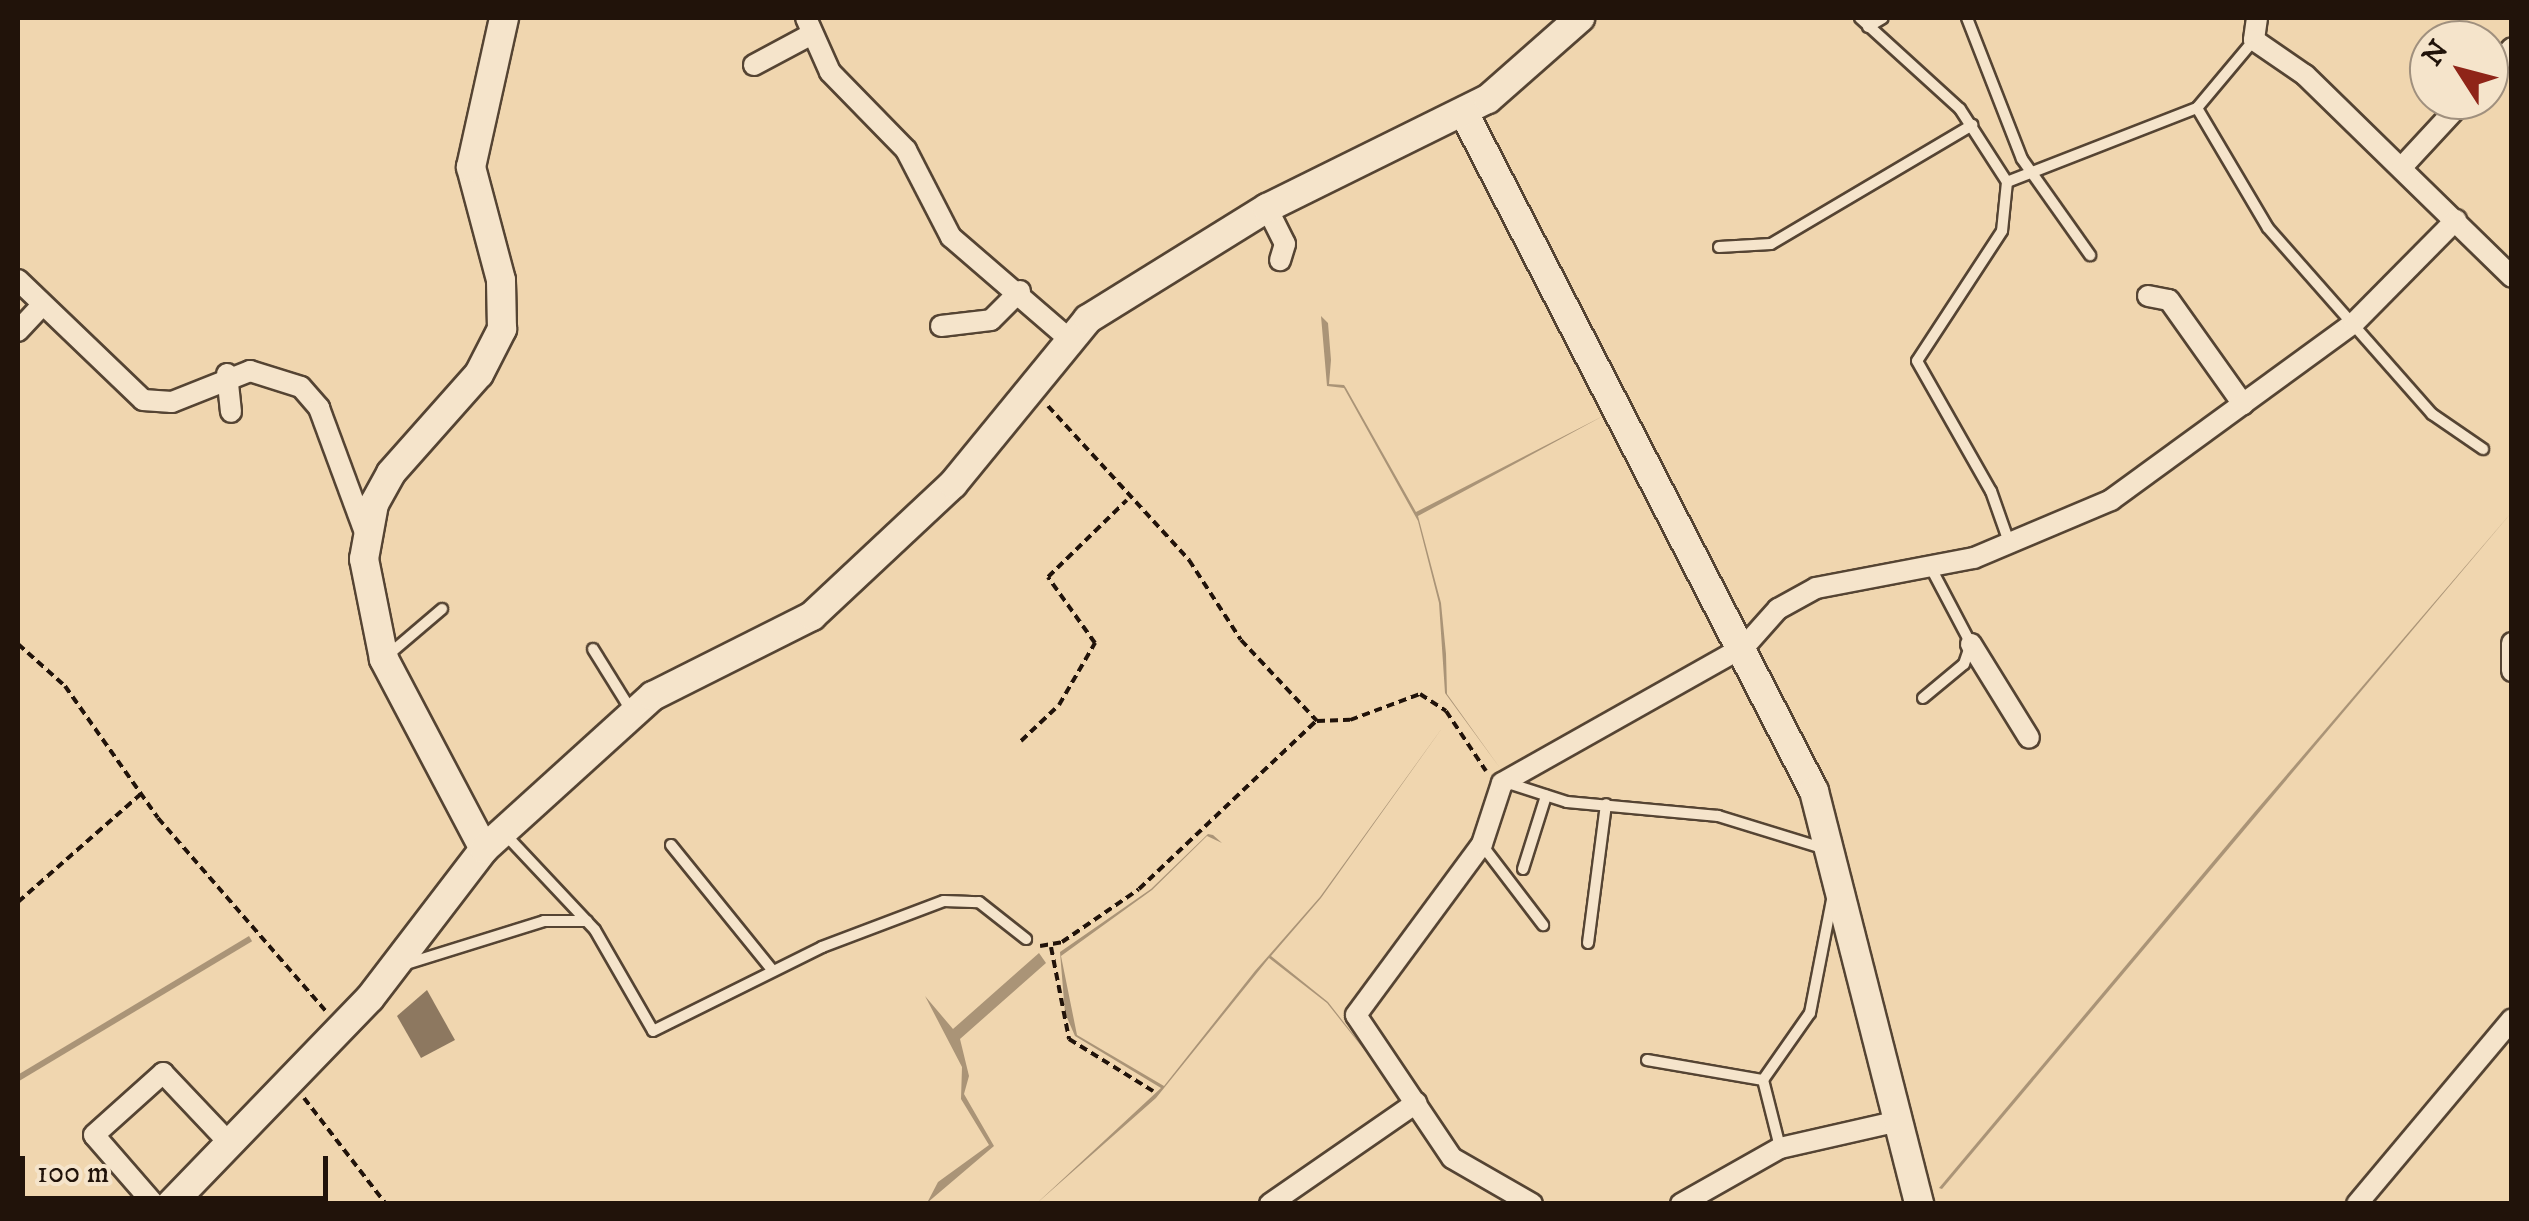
<!DOCTYPE html>
<html>
<head>
<meta charset="utf-8">
<style>
	body { margin:0 }
	#map { position:relative; width:2529px; height:1221px; overflow:hidden; background:#f0d6af; font-family:"IM FELL DW Pica",serif }
	div>[style] { position:absolute }
	[style*='--x'] { left:calc(var(--x)*1px); top:calc(var(--y)*1px); width:calc(var(--w)*1px); rotate:calc(var(--a)*1deg) }
	.water>* { inset:0; background:#aa9477; transform-origin:0 0 }
	.building>* { inset:0; background:#8d7860 }
	.path>* { height:4px; margin-top:-2px; transform-origin:0; background:repeating-linear-gradient(90deg,#21130a 0 8px,transparent 0 13px) }
	.roads { filter:drop-shadow(2px 0 #543) drop-shadow(-2px 0 #543) drop-shadow(0 2px #543) drop-shadow(0 -2px #543) }
	.lane>* { height:10px; margin:-5px; padding:0 5px; transform-origin:5px; border-radius:5px; background:#f5e4cb }
	.street>* { height:20px; margin:-10px; padding:0 10px; transform-origin:10px; border-radius:10px; background:#f5e4cb }
	.secondary>* { height:28px; margin:-14px; padding:0 14px; transform-origin:14px; border-radius:14px; background:#f5e4cb }
	span { translate:-50% -50%; white-space:nowrap; text-align:center; line-height:1.15; -webkit-text-stroke:9px #f5e4cb; paint-order:stroke }
	.frame { position:absolute; inset:0; border:20px solid #21130a; pointer-events:none }
	.north { position:absolute; left:2409px; top:20px; width:100px; height:100px; box-sizing:border-box; background:#f5e4cb; border:2px solid #a0907e; border-radius:50%; rotate:306deg; font-size:28px; font-weight:700; line-height:40px; text-align:center; color:#21130a }
	.north::after { content:''; display:block; margin:auto; width:35px; height:45px; background:#8f2418; clip-path:polygon(50% 0,100% 100%,50% 72%,0 100%) }
	.scale { position:absolute; left:20px; top:1156px; width:308px; height:45px; box-sizing:border-box; border:5px solid #21130a; border-top:0; padding-left:12px; font-size:30px; line-height:35px; white-space:nowrap; color:#21130a; -webkit-text-stroke:8px #f5e4cb; paint-order:stroke }
</style>
</head>
<body>
<div id="map">
	<div class="water">
		<div style="clip-path:polygon(1321px 316px,1328px 323px,1331px 360px,1329px 384px,1344px 385px,1346px 388px,1416px 512px,1605px 415px,1418px 516px,1441px 603px,1446px 654px,1447px 694px,1500px 768px,1445px 693px,1439px 603px,1418px 521px,1344px 388px,1327px 386px)"></div>
		<div style="clip-path:polygon(2511px 513px,1942px 1189px,1939px 1188px,2253px 814px)"></div>
		<div style="clip-path:polygon(1445px 724px,1321px 898px,1271px 956px,1328px 1002px,1405px 1101px,1327px 1003px,1269px 958px,1156px 1098px,1036px 1204px,1161px 1088px,1075px 1036px,1065px 1013px,1060px 952px,1151px 889px,1208px 834px,1213px 835px,1222px 843px,1207px 836px,1152px 890px,1061px 956px,1077px 1035px,1164px 1086px,1255px 971px,1320px 897px)"></div>
		<div style="left:249px;top:936px;width:6px;height:311px;rotate:59deg"></div>
		<div style="clip-path:polygon(1039px 953px,1046px 963px,960px 1039px,969px 1076px,964px 1094px,994px 1146px,927px 1203px,938px 1182px,989px 1145px,961px 1099px,962px 1067px,925px 996px,953px 1029px)"></div>
	</div>
	<div class="building">
		<div style="clip-path:polygon(427px 990px,455px 1040px,421px 1058px,397px 1016px)"></div>
	</div>
	<div class="path">
		<div style="--x:1048;--y:406;--w:209;--a:47.5"></div>
		<div style="--x:1189;--y:560;--w:95;--a:57"></div>
		<div style="--x:1241;--y:640;--w:111;--a:46.8"></div>
		<div style="--x:1317;--y:721;--w:33;--a:-2"></div>
		<div style="--x:1350;--y:720;--w:75;--a:-20.4"></div>
		<div style="--x:1420;--y:694;--w:31;--a:33"></div>
		<div style="--x:1446;--y:711;--w:72;--a:56.3"></div>
		<div style="--x:18;--y:644;--w:63;--a:41.8"></div>
		<div style="--x:65;--y:686;--w:161;--a:54.8"></div>
		<div style="--x:158;--y:818;--w:256;--a:49"></div>
		<div style="--x:1021;--y:741;--w:52;--a:-43.5"></div>
		<div style="--x:1059;--y:705;--w:72;--a:-59.9"></div>
		<div style="--x:1095;--y:643;--w:81;--a:-125.5"></div>
		<div style="--x:1048;--y:577;--w:110;--a:-44.3"></div>
		<div style="--x:18;--y:902;--w:165;--a:-41.3"></div>
		<div style="--x:1040;--y:946;--w:22;--a:-10"></div>
		<div style="--x:1062;--y:942;--w:93;--a:-34.5"></div>
		<div style="--x:1139;--y:889;--w:243;--a:-43.5"></div>
		<div style="--x:1051;--y:947;--w:94;--a:78.9"></div>
		<div style="--x:1069;--y:1039;--w:99;--a:31.8"></div>
		<div style="--x:304;--y:1098;--w:134;--a:52.3"></div>
	</div>
	<div class="roads">
		<div class="lane">
			<div style="--x:1860;--y:18;--w:135;--a:42.3"></div>
			<div style="--x:1960;--y:109;--w:87;--a:57.2"></div>
			<div style="--x:2007;--y:182;--w:49;--a:95.8"></div>
			<div style="--x:2002;--y:231;--w:155;--a:123.2"></div>
			<div style="--x:1917;--y:361;--w:150;--a:60.4"></div>
			<div style="--x:1991;--y:491;--w:54;--a:70.6"></div>
			<div style="--x:1967;--y:18;--w:151;--a:68.7"></div>
			<div style="--x:2022;--y:159;--w:118;--a:54.7"></div>
			<div style="--x:1868;--y:27;--w:17;--a:-31"></div>
			<div style="--x:2197;--y:108;--w:139;--a:59.4"></div>
			<div style="--x:2268;--y:228;--w:248;--a:48.6"></div>
			<div style="--x:2432;--y:414;--w:62;--a:34.5"></div>
			<div style="--x:2007;--y:182;--w:204;--a:-21.3"></div>
			<div style="--x:2197;--y:108;--w:89;--a:-50"></div>
			<div style="--x:1719;--y:247;--w:52;--a:-3.3"></div>
			<div style="--x:1771;--y:244;--w:234;--a:-30.6"></div>
			<div style="--x:593;--y:649;--w:74;--a:58.2"></div>
			<div style="--x:388;--y:655;--w:71;--a:-40.4"></div>
			<div style="--x:1923;--y:698;--w:53;--a:-39.7"></div>
			<div style="--x:1964;--y:664;--w:21;--a:-71"></div>
			<div style="--x:1971;--y:644;--w:84;--a:-117.8"></div>
			<div style="--x:1508;--y:783;--w:62;--a:17.9"></div>
			<div style="--x:1567;--y:802;--w:152;--a:5.3"></div>
			<div style="--x:1718;--y:816;--w:109;--a:17.1"></div>
			<div style="--x:503;--y:832;--w:134;--a:46.8"></div>
			<div style="--x:595;--y:930;--w:116;--a:60.1"></div>
			<div style="--x:653;--y:1031;--w:189;--a:-26.4"></div>
			<div style="--x:822;--y:947;--w:130;--a:-20.7"></div>
			<div style="--x:944;--y:901;--w:35;--a:2"></div>
			<div style="--x:979;--y:902;--w:60;--a:38.2"></div>
			<div style="--x:671;--y:845;--w:162;--a:51"></div>
			<div style="--x:1482;--y:845;--w:101;--a:52.7"></div>
			<div style="--x:1523;--y:869;--w:77;--a:-72.5"></div>
			<div style="--x:1588;--y:943;--w:140;--a:-82.6"></div>
			<div style="--x:403;--y:965;--w:148;--a:-17.3"></div>
			<div style="--x:544;--y:921;--w:43;--a:0"></div>
			<div style="--x:1647;--y:1060;--w:118;--a:9.8"></div>
			<div style="--x:1780;--y:1147;--w:69;--a:-104.2"></div>
			<div style="--x:1763;--y:1080;--w:82;--a:-55"></div>
			<div style="--x:1810;--y:1013;--w:120;--a:-79"></div>
		</div>
		<div class="street">
			<div style="--x:806;--y:18;--w:59;--a:66"></div>
			<div style="--x:830;--y:72;--w:109;--a:45.7"></div>
			<div style="--x:906;--y:150;--w:98;--a:62.7"></div>
			<div style="--x:951;--y:237;--w:153;--a:40.8"></div>
			<div style="--x:2257;--y:18;--w:22;--a:98"></div>
			<div style="--x:2254;--y:40;--w:62;--a:34.5"></div>
			<div style="--x:2305;--y:75;--w:289;--a:44.3"></div>
			<div style="--x:754;--y:65;--w:66;--a:-28.1"></div>
			<div style="--x:2489;--y:73;--w:34;--a:-47"></div>
			<div style="--x:2402;--y:167;--w:91;--a:-47.2"></div>
			<div style="--x:1267;--y:208;--w:40;--a:63.4"></div>
			<div style="--x:1285;--y:244;--w:17;--a:107"></div>
			<div style="--x:18;--y:280;--w:173;--a:43.8"></div>
			<div style="--x:143;--y:400;--w:29;--a:4"></div>
			<div style="--x:172;--y:402;--w:84;--a:-21.7"></div>
			<div style="--x:250;--y:371;--w:53;--a:17.4"></div>
			<div style="--x:301;--y:387;--w:28;--a:49"></div>
			<div style="--x:319;--y:408;--w:135;--a:69.7"></div>
			<div style="--x:2148;--y:296;--w:21;--a:11"></div>
			<div style="--x:2169;--y:300;--w:128;--a:54.6"></div>
			<div style="--x:941;--y:326;--w:50;--a:-6.8"></div>
			<div style="--x:991;--y:320;--w:41;--a:-45"></div>
			<div style="--x:18;--y:331;--w:35;--a:-47"></div>
			<div style="--x:227;--y:374;--w:38;--a:84"></div>
			<div style="--x:2512;--y:643;--w:28;--a:90"></div>
			<div style="--x:1971;--y:644;--w:110;--a:58.3"></div>
			<div style="--x:154;--y:1204;--w:91;--a:-131"></div>
			<div style="--x:94;--y:1135;--w:93;--a:-41.9"></div>
			<div style="--x:163;--y:1073;--w:99;--a:46.6"></div>
			<div style="--x:1270;--y:1204;--w:178;--a:-34.7"></div>
			<div style="--x:1532;--y:1204;--w:92;--a:-150.1"></div>
			<div style="--x:1452;--y:1158;--w:172;--a:-123.9"></div>
			<div style="--x:1356;--y:1015;--w:212;--a:-53.6"></div>
			<div style="--x:1482;--y:844;--w:64;--a:-71.8"></div>
			<div style="--x:1502;--y:783;--w:279;--a:-29.4"></div>
			<div style="--x:1745;--y:646;--w:50;--a:-48.3"></div>
			<div style="--x:1778;--y:609;--w:43;--a:-28.9"></div>
			<div style="--x:1816;--y:588;--w:161;--a:-10.8"></div>
			<div style="--x:1974;--y:558;--w:149;--a:-22.9"></div>
			<div style="--x:2111;--y:500;--w:301;--a:-36.1"></div>
			<div style="--x:2354;--y:323;--w:145;--a:-45.3"></div>
			<div style="--x:1681;--y:1204;--w:114;--a:-29.5"></div>
			<div style="--x:1780;--y:1148;--w:122;--a:-12.8"></div>
			<div style="--x:2357;--y:1204;--w:241;--a:-50"></div>
		</div>
		<div class="secondary">
			<div style="--x:1464;--y:113;--w:763;--a:62.7"></div>
			<div style="--x:1814;--y:791;--w:426;--a:75.7"></div>
			<div style="--x:484;--y:849;--w:215;--a:-117.8"></div>
			<div style="--x:384;--y:659;--w:102;--a:-101.3"></div>
			<div style="--x:364;--y:559;--w:56;--a:-79.7"></div>
			<div style="--x:374;--y:504;--w:35;--a:-61"></div>
			<div style="--x:391;--y:473;--w:132;--a:-48.4"></div>
			<div style="--x:479;--y:374;--w:51;--a:-62.9"></div>
			<div style="--x:502;--y:329;--w:49;--a:-91.2"></div>
			<div style="--x:501;--y:280;--w:117;--a:-104.9"></div>
			<div style="--x:471;--y:167;--w:153;--a:-77.5"></div>
			<div style="--x:171;--y:1204;--w:286;--a:-46"></div>
			<div style="--x:370;--y:998;--w:188;--a:-52.6"></div>
			<div style="--x:484;--y:849;--w:228;--a:-42.2"></div>
			<div style="--x:653;--y:696;--w:178;--a:-26.7"></div>
			<div style="--x:812;--y:616;--w:193;--a:-43.1"></div>
			<div style="--x:953;--y:484;--w:213;--a:-50.7"></div>
			<div style="--x:1088;--y:319;--w:211;--a:-31.8"></div>
			<div style="--x:1267;--y:208;--w:246;--a:-26.3"></div>
			<div style="--x:1488;--y:99;--w:123;--a:-41.4"></div>
		</div>
	</div>
	<div class="frame"></div>
	<div class="north">N</div>
	<div class="scale">100 m</div>
</div>
</body>
</html>
